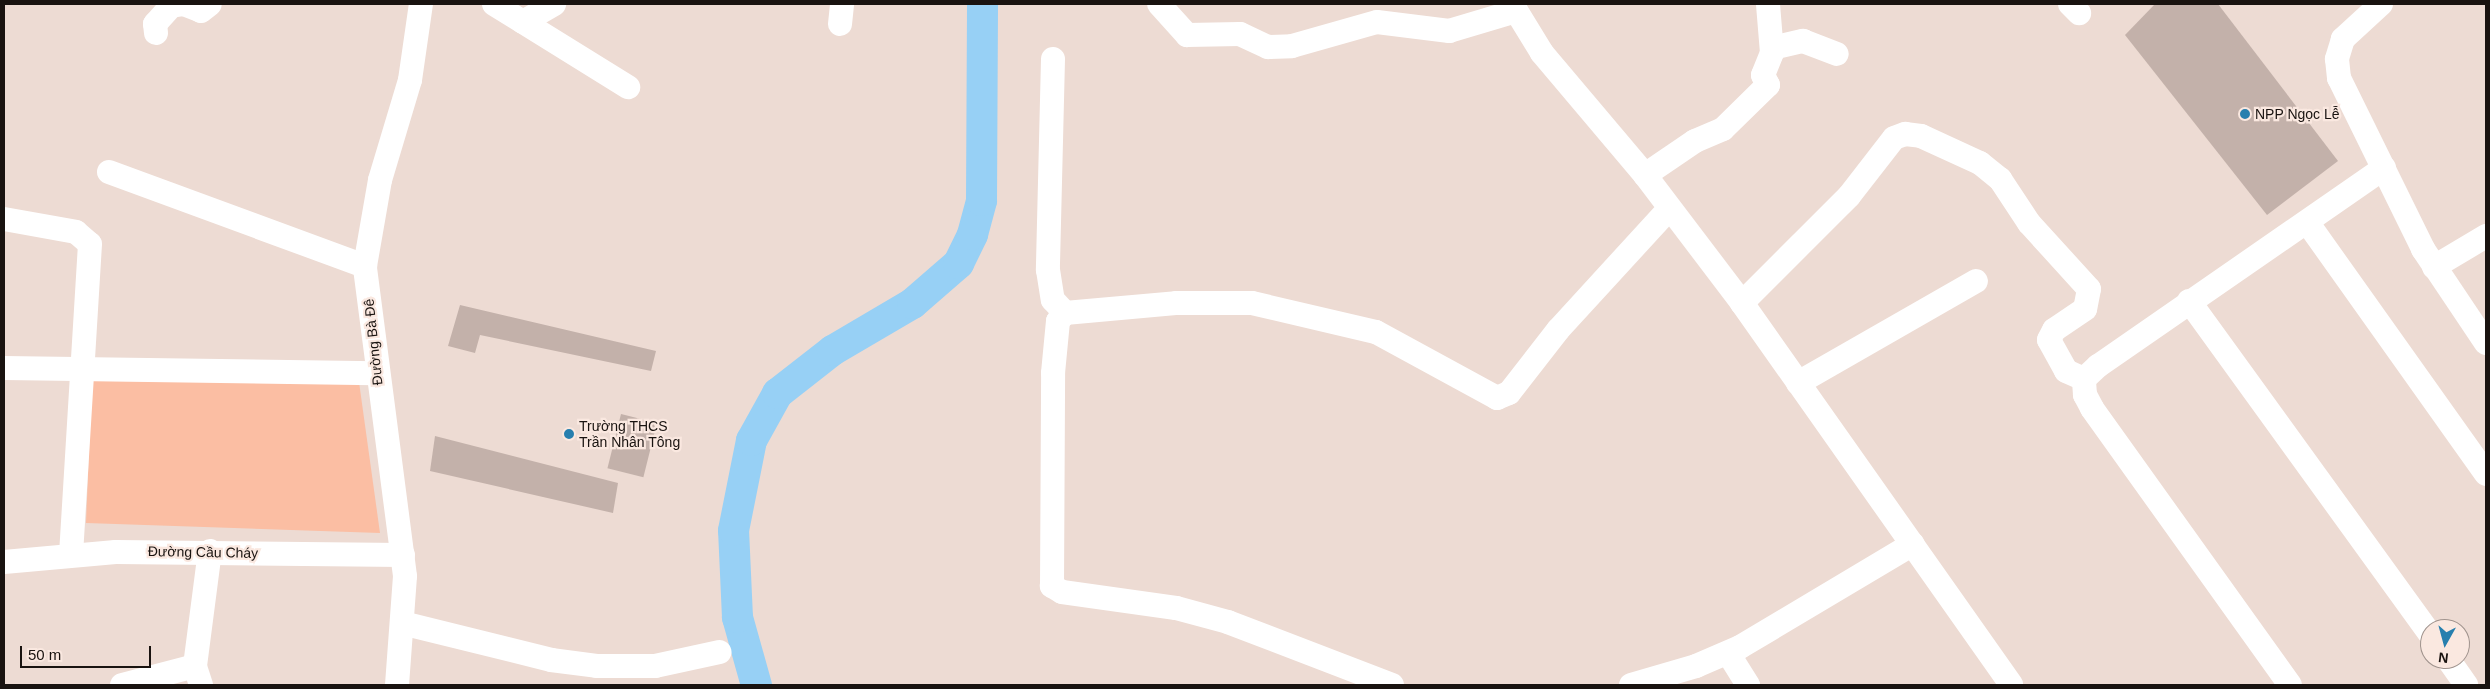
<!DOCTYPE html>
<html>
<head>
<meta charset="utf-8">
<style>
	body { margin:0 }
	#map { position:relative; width:2490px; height:689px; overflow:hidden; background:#eddbd3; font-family:Arial,sans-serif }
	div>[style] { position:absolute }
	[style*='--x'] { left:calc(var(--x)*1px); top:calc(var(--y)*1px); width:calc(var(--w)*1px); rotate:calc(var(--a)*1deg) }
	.green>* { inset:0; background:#fbbea3 }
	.river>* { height:31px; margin:-15.5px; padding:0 15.5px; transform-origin:15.5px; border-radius:15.5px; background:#97d0f5 }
	.building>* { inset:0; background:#c3b1aa; transform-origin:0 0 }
	.minor>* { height:24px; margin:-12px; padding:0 12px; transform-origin:12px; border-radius:12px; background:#fff }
	.dots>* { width:14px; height:14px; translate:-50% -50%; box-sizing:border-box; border:2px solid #fae8e0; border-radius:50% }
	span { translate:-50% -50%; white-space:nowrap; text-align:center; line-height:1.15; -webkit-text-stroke:4.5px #fae8e0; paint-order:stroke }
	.poi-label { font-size:14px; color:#191310 }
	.left { translate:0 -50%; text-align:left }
	.street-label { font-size:14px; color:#191310 }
	.frame { position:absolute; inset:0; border:5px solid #191310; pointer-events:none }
	.north { position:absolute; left:2420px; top:619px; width:50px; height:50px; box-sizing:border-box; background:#fae8e0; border:1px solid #a0938d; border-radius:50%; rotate:187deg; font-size:14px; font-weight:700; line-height:20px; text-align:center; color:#191310 }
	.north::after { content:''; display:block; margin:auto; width:18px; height:22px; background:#277fae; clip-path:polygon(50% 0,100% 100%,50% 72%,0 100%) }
	.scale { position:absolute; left:20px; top:646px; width:131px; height:22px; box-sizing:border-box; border:2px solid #191310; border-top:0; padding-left:6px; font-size:15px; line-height:18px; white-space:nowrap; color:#191310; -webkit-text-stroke:4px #fae8e0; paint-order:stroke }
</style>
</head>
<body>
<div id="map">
	<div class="green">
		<div style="clip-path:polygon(92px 381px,359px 382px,380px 533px,86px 523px)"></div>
	</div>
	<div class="river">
		<div style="--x:756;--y:685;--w:71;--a:-105.6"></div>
		<div style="--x:737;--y:617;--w:87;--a:-92.6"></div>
		<div style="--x:733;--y:530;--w:92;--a:-78.7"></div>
		<div style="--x:751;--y:440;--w:54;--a:-61"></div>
		<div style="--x:777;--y:393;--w:70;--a:-38"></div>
		<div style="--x:832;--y:350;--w:93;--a:-30.4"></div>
		<div style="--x:912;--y:303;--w:61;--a:-41"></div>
		<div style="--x:958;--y:263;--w:32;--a:-64"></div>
		<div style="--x:972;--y:234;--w:35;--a:-75"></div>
		<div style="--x:981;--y:200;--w:196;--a:-89.7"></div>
	</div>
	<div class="building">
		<div style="clip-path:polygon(2155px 4px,2218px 4px,2338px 161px,2267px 215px,2125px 35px)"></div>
		<div style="clip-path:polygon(460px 305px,656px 351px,651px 371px,480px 335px,475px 353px,448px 346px)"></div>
		<div style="left:621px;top:414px;width:37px;height:56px;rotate:14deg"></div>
		<div style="clip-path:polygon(435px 436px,618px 483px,613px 513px,430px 471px)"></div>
	</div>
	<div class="minor">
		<div style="--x:494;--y:4;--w:158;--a:31.8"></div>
		<div style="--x:1159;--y:4;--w:42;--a:47.9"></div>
		<div style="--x:1187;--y:35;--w:53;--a:-1.1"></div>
		<div style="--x:1240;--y:34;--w:31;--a:25"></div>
		<div style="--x:1268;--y:47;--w:24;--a:-2"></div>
		<div style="--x:1292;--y:46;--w:88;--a:-15.8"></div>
		<div style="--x:1377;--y:22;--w:73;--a:7.1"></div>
		<div style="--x:1449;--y:31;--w:70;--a:-16.6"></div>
		<div style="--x:1512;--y:4;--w:57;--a:58.5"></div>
		<div style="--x:1542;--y:53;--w:160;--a:49.8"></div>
		<div style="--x:1645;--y:175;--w:161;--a:52.8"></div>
		<div style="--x:1742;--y:303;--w:467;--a:54.8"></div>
		<div style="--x:2070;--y:4;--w:13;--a:45"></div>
		<div style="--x:2381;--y:4;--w:52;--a:137.4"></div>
		<div style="--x:2343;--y:39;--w:21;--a:107"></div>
		<div style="--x:2337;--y:59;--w:19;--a:84"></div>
		<div style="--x:2339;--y:78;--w:191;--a:63.8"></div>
		<div style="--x:2423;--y:249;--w:113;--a:56.2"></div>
		<div style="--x:523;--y:22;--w:36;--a:-30"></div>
		<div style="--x:840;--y:24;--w:20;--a:-84"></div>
		<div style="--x:156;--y:33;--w:9;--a:-96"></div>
		<div style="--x:155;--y:24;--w:24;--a:-48"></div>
		<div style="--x:171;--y:6;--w:13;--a:-9"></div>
		<div style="--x:184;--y:4;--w:18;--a:22"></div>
		<div style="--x:201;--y:11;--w:11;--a:-38"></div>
		<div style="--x:1772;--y:48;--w:32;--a:-13"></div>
		<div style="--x:1803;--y:41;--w:36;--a:21"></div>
		<div style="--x:1053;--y:59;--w:211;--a:91.4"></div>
		<div style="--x:1048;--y:270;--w:30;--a:81"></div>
		<div style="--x:1053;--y:300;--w:18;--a:47"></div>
		<div style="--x:109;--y:172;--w:273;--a:20.2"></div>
		<div style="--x:1645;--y:175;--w:60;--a:-34.2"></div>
		<div style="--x:1695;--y:141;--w:30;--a:-23"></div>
		<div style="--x:1723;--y:129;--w:63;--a:-44.4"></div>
		<div style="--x:1768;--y:85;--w:11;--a:-117"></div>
		<div style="--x:1763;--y:75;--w:24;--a:-68"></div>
		<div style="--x:1772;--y:53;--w:49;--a:-94.7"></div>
		<div style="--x:4;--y:219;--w:73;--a:10.2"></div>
		<div style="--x:76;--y:232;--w:18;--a:41"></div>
		<div style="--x:90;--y:244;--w:311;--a:93.5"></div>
		<div style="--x:2307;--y:222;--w:309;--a:54.6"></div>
		<div style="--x:2434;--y:267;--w:61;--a:-30.8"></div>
		<div style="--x:2189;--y:301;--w:411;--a:54.1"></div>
		<div style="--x:1742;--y:303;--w:151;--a:-45"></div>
		<div style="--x:1849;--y:196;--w:73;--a:-52.2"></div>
		<div style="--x:1894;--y:138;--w:12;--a:-20"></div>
		<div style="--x:1905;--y:134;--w:16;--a:7"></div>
		<div style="--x:1921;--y:136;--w:65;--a:24.6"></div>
		<div style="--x:1980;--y:163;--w:26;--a:39"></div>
		<div style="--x:2000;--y:179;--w:53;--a:56.6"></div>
		<div style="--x:2029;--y:223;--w:89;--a:47.7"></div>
		<div style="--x:2089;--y:289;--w:20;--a:101"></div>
		<div style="--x:2085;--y:309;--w:37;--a:146"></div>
		<div style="--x:2054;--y:330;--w:11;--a:117"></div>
		<div style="--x:2049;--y:340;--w:35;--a:61"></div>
		<div style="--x:2066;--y:371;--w:20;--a:24"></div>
		<div style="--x:4;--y:368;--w:372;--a:0.8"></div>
		<div style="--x:1798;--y:383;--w:205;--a:-29.8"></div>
		<div style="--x:4;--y:562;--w:112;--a:-5.1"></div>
		<div style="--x:116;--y:552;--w:287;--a:0.6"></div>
		<div style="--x:402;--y:623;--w:154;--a:13.9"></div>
		<div style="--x:551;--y:660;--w:46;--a:7.4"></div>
		<div style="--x:597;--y:666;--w:58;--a:0"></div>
		<div style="--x:655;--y:666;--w:66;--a:-12.2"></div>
		<div style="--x:1728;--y:653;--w:38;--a:58"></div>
		<div style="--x:2448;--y:659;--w:32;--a:55"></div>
		<div style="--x:122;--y:685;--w:75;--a:-14.6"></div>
		<div style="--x:201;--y:685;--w:20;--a:-108"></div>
		<div style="--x:195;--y:666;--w:116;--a:-82.6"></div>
		<div style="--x:397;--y:685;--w:109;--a:-85.8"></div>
		<div style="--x:405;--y:576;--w:313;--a:-97.4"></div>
		<div style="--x:365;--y:266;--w:87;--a:-80.1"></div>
		<div style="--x:380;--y:180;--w:104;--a:-73.3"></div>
		<div style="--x:410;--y:80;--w:77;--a:-81.8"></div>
		<div style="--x:1392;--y:685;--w:176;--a:-159"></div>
		<div style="--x:1228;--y:622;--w:54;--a:-164.9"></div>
		<div style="--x:1176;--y:608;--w:115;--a:-172"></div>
		<div style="--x:1062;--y:592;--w:12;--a:-149"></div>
		<div style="--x:1052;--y:586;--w:213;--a:-89.7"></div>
		<div style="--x:1053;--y:373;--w:52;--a:-84.5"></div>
		<div style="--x:1058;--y:321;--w:11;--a:-49"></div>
		<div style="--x:1065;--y:313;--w:111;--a:-5.1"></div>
		<div style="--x:1176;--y:303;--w:76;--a:0"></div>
		<div style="--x:1252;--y:303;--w:127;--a:13.2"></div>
		<div style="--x:1376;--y:332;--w:138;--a:28.6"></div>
		<div style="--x:1497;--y:398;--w:13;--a:-23"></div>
		<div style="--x:1509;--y:393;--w:80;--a:-52.1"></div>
		<div style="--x:1558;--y:330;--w:164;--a:-47.5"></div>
		<div style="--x:1631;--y:685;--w:68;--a:-16.3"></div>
		<div style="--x:1696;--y:666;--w:48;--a:-23.4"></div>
		<div style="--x:1740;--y:647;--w:201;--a:-30.8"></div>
		<div style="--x:2290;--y:685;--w:340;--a:-125.6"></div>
		<div style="--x:2092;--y:408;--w:15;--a:-118"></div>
		<div style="--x:2085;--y:395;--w:16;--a:-94"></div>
		<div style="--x:2084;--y:379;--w:19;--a:-43"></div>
		<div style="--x:2098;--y:366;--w:348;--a:-34.7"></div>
	</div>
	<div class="dots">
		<div style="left:2245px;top:114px;background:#277fae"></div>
		<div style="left:569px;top:434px;background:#277fae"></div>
	</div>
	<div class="poi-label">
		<span class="left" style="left:2255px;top:114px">NPP Ngọc Lễ</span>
		<span class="left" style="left:579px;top:434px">Trường THCS<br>Trần Nhân Tông</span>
	</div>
	<div class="street-label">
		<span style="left:373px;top:342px;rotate:-96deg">Đường Bà Đê</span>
		<span style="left:203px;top:552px;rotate:1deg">Đường Cầu Cháy</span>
	</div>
	<div class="frame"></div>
	<div class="north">N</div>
	<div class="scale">50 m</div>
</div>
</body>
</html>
